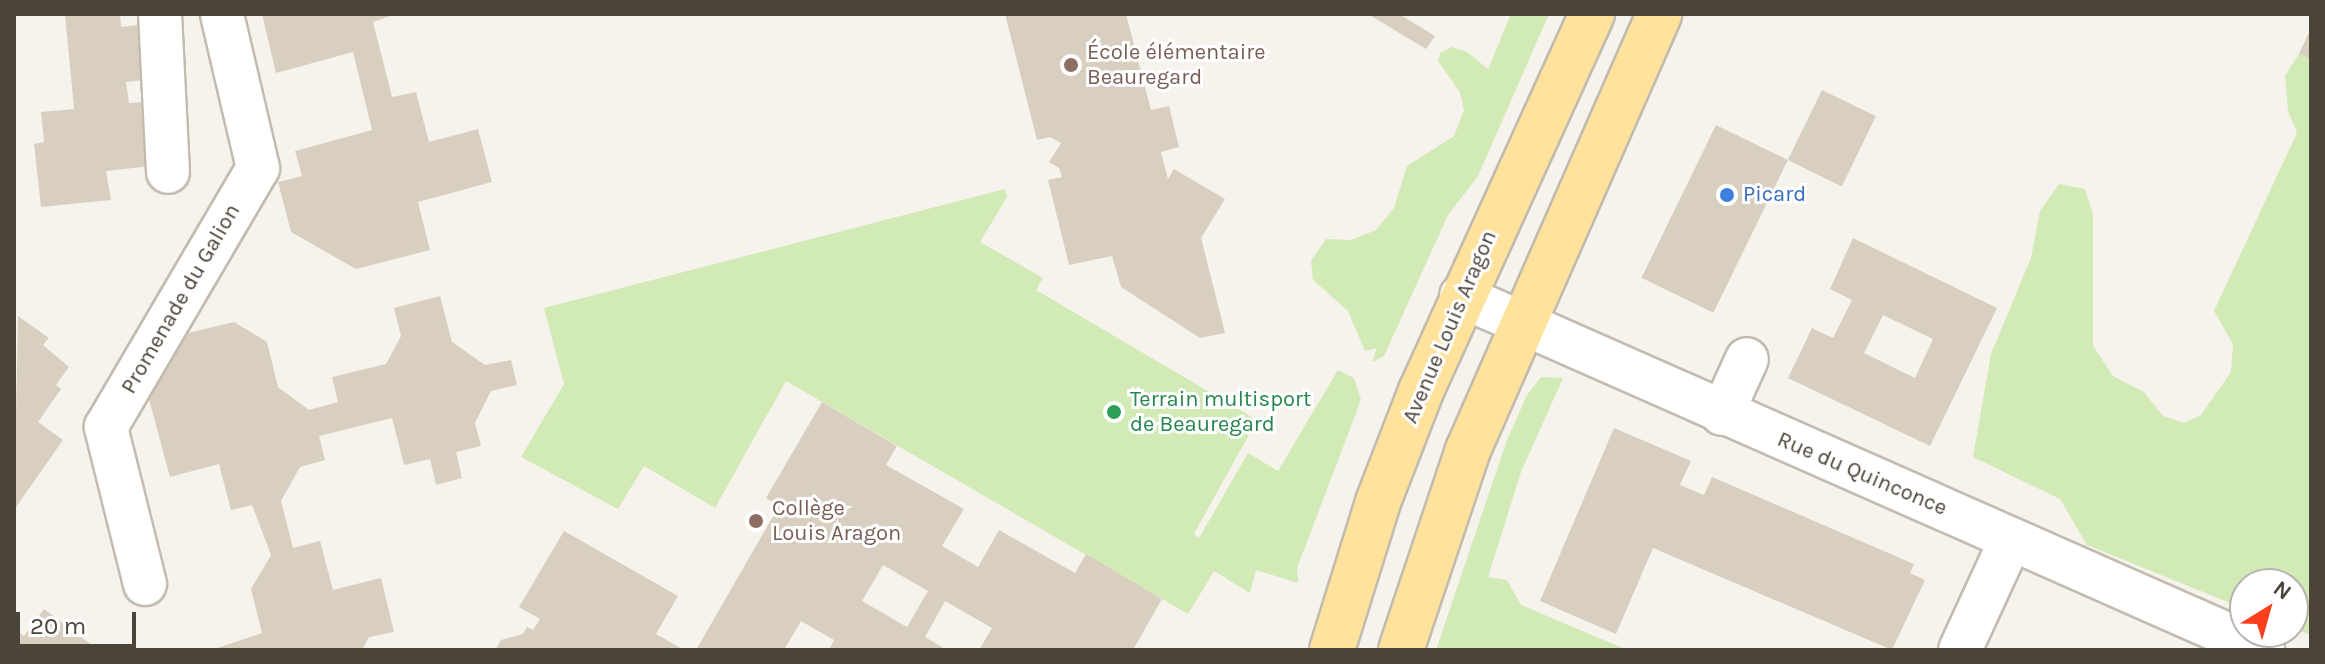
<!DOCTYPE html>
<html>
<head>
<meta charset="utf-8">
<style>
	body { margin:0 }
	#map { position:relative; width:2325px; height:664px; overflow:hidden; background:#f6f3ec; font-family:Karla,sans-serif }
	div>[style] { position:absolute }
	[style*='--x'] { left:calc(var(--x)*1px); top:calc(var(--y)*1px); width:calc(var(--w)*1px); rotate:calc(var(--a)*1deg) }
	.green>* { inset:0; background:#d2eab5 }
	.building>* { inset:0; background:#d8cfc1; transform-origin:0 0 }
	.roads { filter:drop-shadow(2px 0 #c2bbae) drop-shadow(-2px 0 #c2bbae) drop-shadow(0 2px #c2bbae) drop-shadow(0 -2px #c2bbae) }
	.minor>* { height:42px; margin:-21px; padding:0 21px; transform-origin:21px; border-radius:21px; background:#fff }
	.major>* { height:44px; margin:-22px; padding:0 22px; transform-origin:22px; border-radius:22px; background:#ffe39c }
	.dots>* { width:22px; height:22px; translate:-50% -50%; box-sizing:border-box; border:4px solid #fff; border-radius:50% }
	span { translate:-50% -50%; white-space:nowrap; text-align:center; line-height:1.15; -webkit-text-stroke:6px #fff; paint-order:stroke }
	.education-label { font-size:22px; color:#785e54 }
	.left { translate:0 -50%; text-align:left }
	.shop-label { font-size:22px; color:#366cbe }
	.street-label { font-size:22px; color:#4b4439 }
	.leisure-label { font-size:22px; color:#27864d }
	.frame { position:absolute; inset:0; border:16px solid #4b4439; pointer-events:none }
	.north { position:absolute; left:2229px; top:568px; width:80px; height:80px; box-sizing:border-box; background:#fff; border:2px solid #b7b4b0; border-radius:50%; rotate:37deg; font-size:22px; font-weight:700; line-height:32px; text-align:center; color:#4b4439 }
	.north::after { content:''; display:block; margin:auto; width:28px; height:36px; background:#fc3f1d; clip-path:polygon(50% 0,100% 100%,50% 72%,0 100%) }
	.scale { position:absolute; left:16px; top:612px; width:120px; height:36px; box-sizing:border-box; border:4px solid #4b4439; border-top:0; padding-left:10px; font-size:24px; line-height:28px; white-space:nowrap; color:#4b4439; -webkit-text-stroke:6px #fff; paint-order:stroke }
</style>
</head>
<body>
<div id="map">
	<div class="green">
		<div style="clip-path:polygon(1511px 14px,1549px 14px,1478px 176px,1448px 215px,1384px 356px,1372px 362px,1377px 348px,1365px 351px,1348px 311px,1313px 280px,1311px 261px,1326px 239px,1351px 240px,1376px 230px,1394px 208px,1407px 166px,1454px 136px,1464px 110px,1460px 92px,1438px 61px,1440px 53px,1452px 47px,1467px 52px,1488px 69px)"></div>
		<div style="clip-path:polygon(2299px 54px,2311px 59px,2311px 635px,2293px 628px,2293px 584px,2245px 584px,2245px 609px,2087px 545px,2060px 499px,1973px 457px,1991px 354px,2031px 258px,2040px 211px,2059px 184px,2085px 189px,2093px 214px,2093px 346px,2113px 376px,2144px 392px,2163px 416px,2184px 423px,2201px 415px,2231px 372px,2233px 344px,2214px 311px,2297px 133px,2288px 111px,2285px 75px)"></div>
		<div style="clip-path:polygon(1005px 189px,1007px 197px,980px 242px,1043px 278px,1036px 290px,1257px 420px,1194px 534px,1199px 538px,1248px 453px,1278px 471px,1338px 370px,1354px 378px,1361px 400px,1297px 568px,1298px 583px,1256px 570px,1250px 593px,1214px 571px,1188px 614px,786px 381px,715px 508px,644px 466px,618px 509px,521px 457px,564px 384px,544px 308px)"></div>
		<div style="clip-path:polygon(1541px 377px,1563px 378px,1521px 472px,1488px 577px,1507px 580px,1521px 605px,1625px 649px,1646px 650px,1436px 650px,1507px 440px,1527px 395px)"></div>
	</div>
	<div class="building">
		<div style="clip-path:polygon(65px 14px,120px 14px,121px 27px,137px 25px,143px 80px,126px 82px,129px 103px,144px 102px,151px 166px,106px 171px,111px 200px,41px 207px,34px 144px,44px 142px,41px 112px,74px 109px)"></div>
		<div style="clip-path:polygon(262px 14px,396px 14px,373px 22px,392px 97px,416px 92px,429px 142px,478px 129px,492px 182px,418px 202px,430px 250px,356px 269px,291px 232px,278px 182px,302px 176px,295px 151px,372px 130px,353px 52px,276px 73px)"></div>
		<div style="clip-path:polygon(1005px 14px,1126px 14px,1151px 110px,1169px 106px,1179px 147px,1161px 152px,1168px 179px,1174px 169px,1225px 199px,1201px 238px,1225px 333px,1200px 338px,1121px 287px,1112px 256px,1069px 265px,1048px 180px,1062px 177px,1059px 168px,1049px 162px,1061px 143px,1050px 137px,1037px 140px)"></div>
		<div style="clip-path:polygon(1368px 14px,1399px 14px,1435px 36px,1426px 49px)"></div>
		<div style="clip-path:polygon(2308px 34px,2311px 35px,2311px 59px,2299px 54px)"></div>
		<div style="left:1822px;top:90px;width:60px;height:78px;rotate:26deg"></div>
		<div style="left:1716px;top:125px;width:80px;height:170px;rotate:26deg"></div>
		<div style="clip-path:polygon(evenodd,1853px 238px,1997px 308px,1930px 446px,1788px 378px,1812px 328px,1833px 338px,1852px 300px,1830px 289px,1853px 238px,1883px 315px,1933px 339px,1915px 378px,1864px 353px,1883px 315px)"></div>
		<div style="clip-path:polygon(440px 296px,452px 342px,485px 365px,511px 360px,517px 385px,491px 391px,475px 423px,481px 446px,456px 452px,462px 478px,436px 485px,430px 459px,404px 465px,392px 418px,319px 436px,325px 460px,300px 467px,281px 501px,293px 548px,320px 541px,333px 590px,381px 578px,394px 632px,369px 637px,362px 650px,211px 650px,262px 633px,251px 589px,271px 555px,252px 505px,231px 510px,219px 464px,170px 477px,147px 392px,180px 335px,234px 322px,267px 342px,278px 387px,309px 410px,338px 402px,332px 377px,386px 364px,401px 336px,394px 308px)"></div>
		<div style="clip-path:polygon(18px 316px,49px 338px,43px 345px,69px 367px,56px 385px,61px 389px,38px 422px,63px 440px,14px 510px)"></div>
		<div style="clip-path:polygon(evenodd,822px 402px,897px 446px,886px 465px,964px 509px,942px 546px,978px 567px,999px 530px,1075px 573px,1086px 554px,1162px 599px,1133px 650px,979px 650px,992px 628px,945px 601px,925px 637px,947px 650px,829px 650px,834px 640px,801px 621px,784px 650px,696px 650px,779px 506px,766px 498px,822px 402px,883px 565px,928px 591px,907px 627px,862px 601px,883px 565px)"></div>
		<div style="clip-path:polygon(1614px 428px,1691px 461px,1680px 485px,1704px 495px,1712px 477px,1914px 564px,1910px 573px,1925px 580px,1892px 650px,1653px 548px,1616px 634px,1540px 601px)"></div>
		<div style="clip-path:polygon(564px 531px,678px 596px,656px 634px,684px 650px,495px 650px,501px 640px,523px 634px,527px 627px,533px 630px,540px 619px,519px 607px)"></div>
		<div style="clip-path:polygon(44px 609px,92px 645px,88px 650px,14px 650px,14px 629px,24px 636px)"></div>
	</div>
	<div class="roads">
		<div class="minor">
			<div style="--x:160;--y:14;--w:158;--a:87.1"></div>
			<div style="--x:1461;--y:296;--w:877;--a:23.82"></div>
			<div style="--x:1722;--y:414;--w:60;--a:-65.6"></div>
			<div style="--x:145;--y:584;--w:162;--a:-104"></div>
			<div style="--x:106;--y:427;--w:300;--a:-59.6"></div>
			<div style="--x:258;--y:168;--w:158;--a:-103.2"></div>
			<div style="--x:1960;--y:650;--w:122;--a:-65.3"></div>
		</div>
		<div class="major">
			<div style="--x:1332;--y:650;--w:155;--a:-72.7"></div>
			<div style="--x:1378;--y:502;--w:119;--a:-68.8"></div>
			<div style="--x:1421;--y:391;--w:414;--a:-65.6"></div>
			<div style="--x:1401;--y:650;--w:211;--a:-71.5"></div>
			<div style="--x:1468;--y:450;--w:476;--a:-66.3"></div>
		</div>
	</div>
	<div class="dots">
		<div style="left:1071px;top:65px;background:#8d6e63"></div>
		<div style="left:1727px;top:195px;background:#3f7fe0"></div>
		<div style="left:1114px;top:412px;background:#2e9e5b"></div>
		<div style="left:756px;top:521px;background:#8d6e63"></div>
	</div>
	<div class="education-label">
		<span class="left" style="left:1087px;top:65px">École élémentaire<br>Beauregard</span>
		<span class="left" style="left:772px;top:521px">Collège<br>Louis Aragon</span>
	</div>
	<div class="shop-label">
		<span class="left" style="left:1743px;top:195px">Picard</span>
	</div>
	<div class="street-label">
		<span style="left:181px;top:299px;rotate:-60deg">Promenade du Galion</span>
		<span style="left:1450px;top:327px;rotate:-67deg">Avenue Louis Aragon</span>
		<span style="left:1862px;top:474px;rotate:23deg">Rue du Quinconce</span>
	</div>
	<div class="leisure-label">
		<span class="left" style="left:1130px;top:412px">Terrain multisport<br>de Beauregard</span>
	</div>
	<div class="frame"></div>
	<div class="north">N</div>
	<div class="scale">20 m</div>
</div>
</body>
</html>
